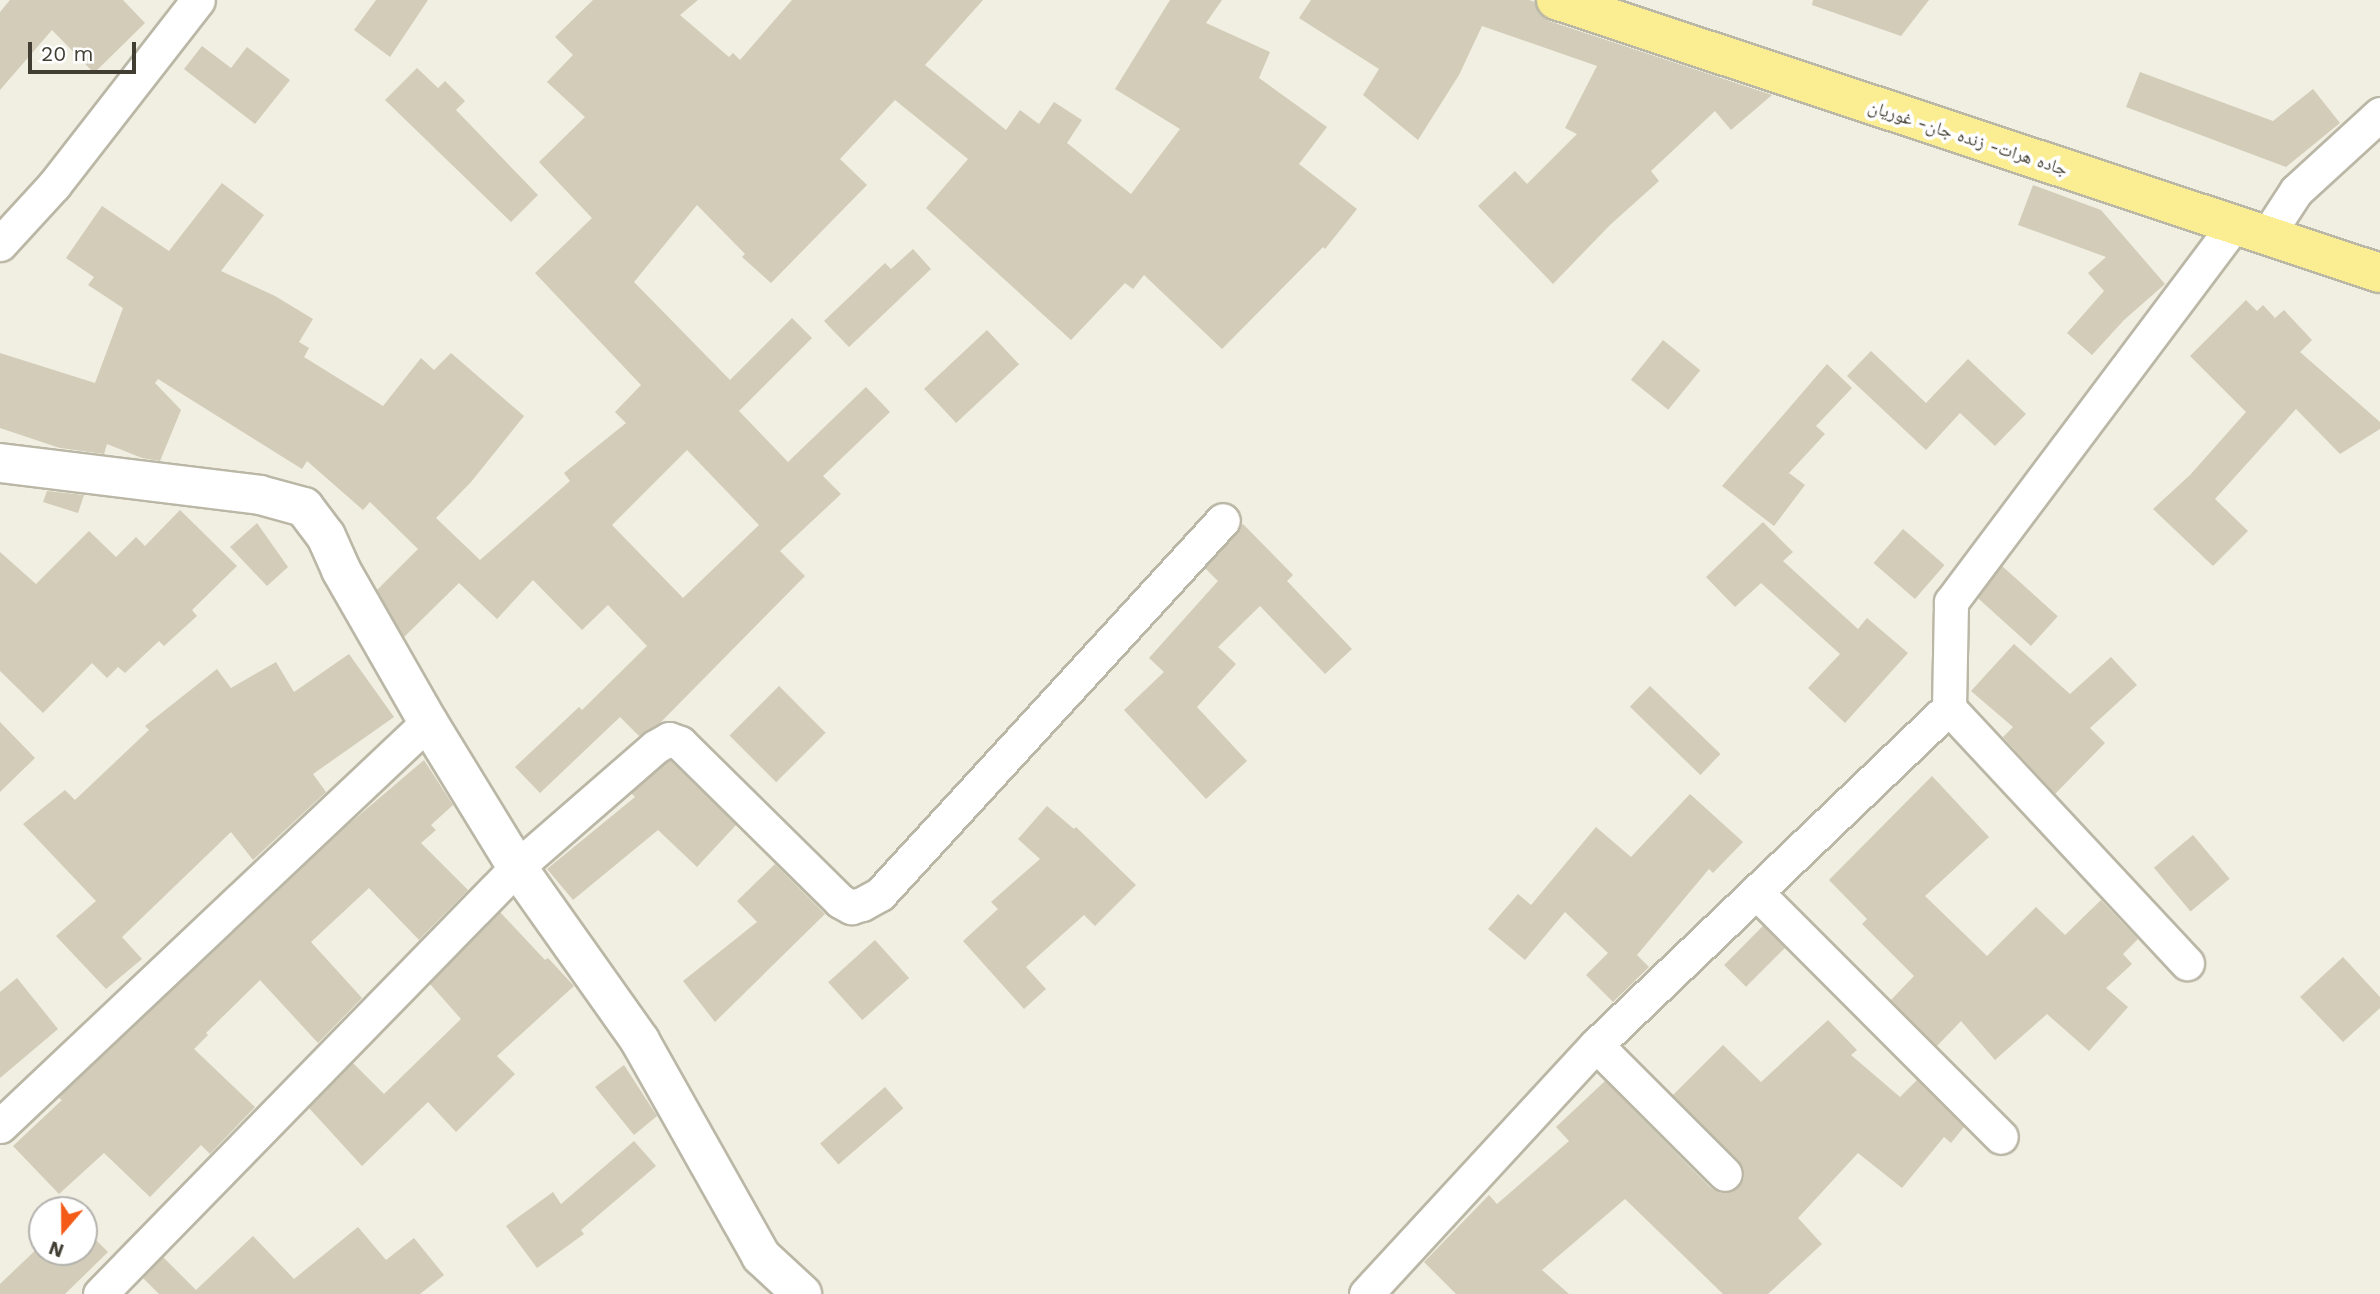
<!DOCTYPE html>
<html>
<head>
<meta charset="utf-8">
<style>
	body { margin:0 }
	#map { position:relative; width:2380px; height:1294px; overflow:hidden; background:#f1efe2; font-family:"Work Sans","Noto Naskh Arabic",sans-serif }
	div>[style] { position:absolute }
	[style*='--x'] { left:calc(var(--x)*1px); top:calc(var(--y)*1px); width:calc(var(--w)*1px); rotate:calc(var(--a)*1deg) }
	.building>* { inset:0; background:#d2ccb8; transform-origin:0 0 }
	.roads { filter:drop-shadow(2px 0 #bbb7a6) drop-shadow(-2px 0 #bbb7a6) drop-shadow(0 2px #bbb7a6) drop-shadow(0 -2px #bbb7a6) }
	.minor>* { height:33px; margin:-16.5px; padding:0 16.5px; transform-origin:16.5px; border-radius:16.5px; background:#fff }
	.tertiary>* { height:38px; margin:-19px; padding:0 19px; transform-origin:19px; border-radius:19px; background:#fff }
	.primary>* { height:38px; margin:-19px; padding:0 19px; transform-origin:19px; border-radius:19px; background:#fbed91 }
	span { translate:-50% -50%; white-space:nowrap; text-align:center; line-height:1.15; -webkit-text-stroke:7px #fff; paint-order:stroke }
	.street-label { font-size:18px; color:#423e33 }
	.north { position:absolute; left:28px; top:1196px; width:70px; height:70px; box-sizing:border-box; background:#fff; border:2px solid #b3b2ad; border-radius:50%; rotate:200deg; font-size:19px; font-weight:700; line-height:28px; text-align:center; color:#423e33 }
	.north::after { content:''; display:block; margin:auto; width:24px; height:32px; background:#f35b17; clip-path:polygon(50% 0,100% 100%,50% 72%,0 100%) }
	.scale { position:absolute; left:28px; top:42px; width:108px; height:32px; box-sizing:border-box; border:4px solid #423e33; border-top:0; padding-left:9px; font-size:21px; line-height:24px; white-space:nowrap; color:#423e33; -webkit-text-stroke:5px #fff; paint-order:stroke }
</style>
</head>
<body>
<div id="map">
	<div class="building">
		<div style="clip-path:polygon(10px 0,123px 0,145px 23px,94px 73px,52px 30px,0 90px,0 12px)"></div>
		<div style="clip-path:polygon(376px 0,428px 0,390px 57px,354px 30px)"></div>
		<div style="clip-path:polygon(evenodd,593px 0,698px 0,680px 15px,729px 57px,733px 53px,740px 60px,792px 0,983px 0,925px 65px,1006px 130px,1020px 110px,1039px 124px,1054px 102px,1082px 120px,1067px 143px,1131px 194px,1180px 129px,1115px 89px,1170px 0,1222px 0,1206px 23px,1270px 52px,1259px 78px,1327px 127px,1299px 164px,1357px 209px,1325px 249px,1323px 247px,1222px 349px,1144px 275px,1133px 289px,1125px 283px,1071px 340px,926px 208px,968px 159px,895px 100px,840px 159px,867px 185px,771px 283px,742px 257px,745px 254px,697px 205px,634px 282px,730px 380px,792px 318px,812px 338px,739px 411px,788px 462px,866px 387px,890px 412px,823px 476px,841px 494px,780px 551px,805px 576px,661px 722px,639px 736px,620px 717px,540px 793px,515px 767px,579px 707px,582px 710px,647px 646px,608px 605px,582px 630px,533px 580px,497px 619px,459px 583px,404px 637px,377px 590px,418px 549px,370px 502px,363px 510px,307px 461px,302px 469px,158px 379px,155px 383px,181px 410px,160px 461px,142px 458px,107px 444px,104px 454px,60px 448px,0 428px,0 353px,95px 383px,123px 308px,88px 285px,94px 277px,66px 258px,102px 206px,169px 251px,222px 183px,264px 215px,221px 271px,275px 296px,313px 319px,299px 342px,309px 348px,304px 357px,383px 406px,421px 358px,434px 370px,451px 353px,524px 416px,471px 482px,436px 518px,480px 560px,570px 481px,564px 473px,626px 423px,615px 412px,641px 385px,535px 273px,592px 218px,539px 162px,585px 117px,547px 82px,573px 55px,555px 37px,593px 0,687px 450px,759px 525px,683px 598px,612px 525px,687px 450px)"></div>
		<div style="clip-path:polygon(1311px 0,1529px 0,1535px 2px,1539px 14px,1549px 21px,1772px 95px,1731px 130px,1715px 111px,1651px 171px,1659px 181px,1610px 225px,1553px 284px,1478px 206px,1515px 171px,1527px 184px,1577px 134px,1565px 128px,1597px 66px,1482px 26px,1459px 75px,1418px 140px,1363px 95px,1379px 69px,1299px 18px)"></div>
		<div style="clip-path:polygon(1813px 0,1929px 0,1901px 36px,1812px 5px)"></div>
		<div style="clip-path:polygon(202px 46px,231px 68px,247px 47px,290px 80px,255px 124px,184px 69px)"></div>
		<div style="clip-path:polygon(417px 68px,438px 88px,445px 81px,465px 101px,456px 110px,538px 195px,511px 222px,385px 100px)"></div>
		<div style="clip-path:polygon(2140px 72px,2273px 121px,2313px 89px,2340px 123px,2286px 167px,2126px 107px)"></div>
		<div style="clip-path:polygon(2033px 185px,2101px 210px,2165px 284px,2124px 320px,2092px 355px,2067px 333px,2104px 291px,2088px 273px,2106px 257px,2018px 225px)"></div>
		<div style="clip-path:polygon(913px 249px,931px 269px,849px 347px,824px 321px,885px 263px,891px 269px)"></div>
		<div style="clip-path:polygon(2246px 300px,2257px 311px,2263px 305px,2275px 318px,2284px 310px,2312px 340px,2300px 352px,2380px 422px,2380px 429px,2340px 454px,2296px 409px,2215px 499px,2248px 531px,2213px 566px,2153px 509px,2190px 475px,2246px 412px,2190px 356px)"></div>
		<div style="left:987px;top:330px;width:47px;height:86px;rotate:47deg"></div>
		<div style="left:1663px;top:340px;width:48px;height:51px;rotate:39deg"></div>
		<div style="clip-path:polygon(1871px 351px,1926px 403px,1968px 359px,2026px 414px,1995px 446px,1960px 413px,1926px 450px,1847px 376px)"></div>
		<div style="clip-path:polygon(1827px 364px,1852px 388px,1816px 426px,1825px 434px,1789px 473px,1805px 485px,1774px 526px,1722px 486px)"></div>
		<div style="clip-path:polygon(47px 491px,84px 495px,78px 513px,43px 502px)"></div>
		<div style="clip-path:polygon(180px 510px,237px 566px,192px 610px,197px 616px,164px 646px,159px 641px,125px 673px,118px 667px,107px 678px,92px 663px,43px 713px,0 671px,0 552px,36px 584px,89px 531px,116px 557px,136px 537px,145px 546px)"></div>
		<div style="clip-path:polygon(1763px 522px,1793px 552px,1783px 561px,1858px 629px,1867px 618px,1908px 653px,1845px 723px,1808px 688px,1840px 654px,1761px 583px,1735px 607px,1706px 577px)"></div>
		<div style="clip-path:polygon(257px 523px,288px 567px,267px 586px,230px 547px)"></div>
		<div style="clip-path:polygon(1243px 524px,1293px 575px,1287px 581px,1352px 649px,1325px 674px,1260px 606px,1218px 647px,1236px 664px,1197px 707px,1247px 761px,1206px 799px,1124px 710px,1164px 672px,1149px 658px,1218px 581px,1205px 568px)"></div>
		<div style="left:1903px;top:529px;width:55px;height:45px;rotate:41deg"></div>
		<div style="left:2002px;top:566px;width:75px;height:40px;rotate:42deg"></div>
		<div style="clip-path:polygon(2014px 644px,2070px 694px,2111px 657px,2137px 685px,2090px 728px,2105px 743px,2055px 794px,2003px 737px,2013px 727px,1971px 691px)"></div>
		<div style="clip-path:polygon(349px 654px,394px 717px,313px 774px,326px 792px,253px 860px,231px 832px,122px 937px,142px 959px,106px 989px,56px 936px,96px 901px,23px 824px,65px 790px,75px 800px,149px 730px,145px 726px,217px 669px,231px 688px,276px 662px,294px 692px)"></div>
		<div style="left:779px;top:686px;width:66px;height:70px;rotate:45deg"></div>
		<div style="left:1650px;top:686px;width:98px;height:29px;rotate:44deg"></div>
		<div style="clip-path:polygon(0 722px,35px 758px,0 792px)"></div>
		<div style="clip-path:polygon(424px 760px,453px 805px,431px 825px,436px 830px,421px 843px,468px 890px,419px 940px,369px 888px,311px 942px,362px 998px,318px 1043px,260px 980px,206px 1033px,208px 1035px,194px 1049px,255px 1107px,210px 1154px,201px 1145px,150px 1197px,104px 1153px,59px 1194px,13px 1146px,62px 1100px,59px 1098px,65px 1091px,350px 823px)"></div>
		<div style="clip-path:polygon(670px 760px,736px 825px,697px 867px,658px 830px,573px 900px,547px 869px,635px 797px,631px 793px)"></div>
		<div style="clip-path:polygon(1932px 776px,1989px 837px,1925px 896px,1987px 956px,2036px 907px,2065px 935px,2101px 900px,2138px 939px,2123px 954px,2132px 964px,2106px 988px,2128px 1007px,2089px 1051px,2047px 1014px,1995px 1060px,1961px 1021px,1937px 1046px,1891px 1000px,1914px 976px,1862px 924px,1867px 919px,1829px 880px)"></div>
		<div style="clip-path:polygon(1690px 794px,1743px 842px,1713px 873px,1709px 869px,1637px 955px,1649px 967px,1613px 1002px,1586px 975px,1608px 953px,1565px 912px,1525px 960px,1488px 929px,1518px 894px,1531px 905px,1596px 827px,1631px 857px)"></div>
		<div style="clip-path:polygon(1047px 806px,1074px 829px,1076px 827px,1136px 885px,1095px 926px,1084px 915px,1026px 967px,1046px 989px,1024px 1009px,963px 941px,998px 909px,991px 902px,1040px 859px,1018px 839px)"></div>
		<div style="left:2193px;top:835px;width:57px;height:51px;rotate:50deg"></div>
		<div style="clip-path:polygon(775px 864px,825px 914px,715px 1022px,683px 981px,757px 922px,737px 901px)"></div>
		<div style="clip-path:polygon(500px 912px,545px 960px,548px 958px,574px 986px,497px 1056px,515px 1074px,456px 1132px,428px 1102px,362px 1166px,309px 1108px,353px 1063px,384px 1094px,461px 1019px,430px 984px)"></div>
		<div style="left:1763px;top:926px;width:31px;height:55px;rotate:45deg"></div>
		<div style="left:875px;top:940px;width:51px;height:63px;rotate:48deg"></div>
		<div style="clip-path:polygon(2343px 957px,2380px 997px,2380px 1008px,2343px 1042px,2300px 997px)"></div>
		<div style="clip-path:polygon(17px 978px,58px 1029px,0 1078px,0 992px)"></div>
		<div style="clip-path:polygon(1828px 1020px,1857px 1050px,1851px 1055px,1900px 1097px,1917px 1080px,1964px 1127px,1951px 1143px,1944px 1137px,1902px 1188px,1858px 1153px,1798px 1218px,1822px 1244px,1768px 1294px,1723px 1294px,1625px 1199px,1542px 1270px,1569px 1294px,1456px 1294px,1424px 1262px,1489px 1195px,1497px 1204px,1569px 1141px,1556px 1127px,1605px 1081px,1711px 1188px,1721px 1193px,1738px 1188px,1744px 1178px,1739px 1161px,1673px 1095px,1723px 1045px,1761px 1082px)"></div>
		<div style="clip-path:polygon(624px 1065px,657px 1116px,634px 1135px,595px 1087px)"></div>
		<div style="left:885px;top:1087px;width:28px;height:86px;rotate:49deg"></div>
		<div style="clip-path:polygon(634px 1141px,656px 1166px,581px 1230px,584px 1234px,537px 1268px,506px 1226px,553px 1192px,561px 1204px)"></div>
		<div style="clip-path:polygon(358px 1227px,386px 1260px,414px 1238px,444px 1275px,420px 1294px,159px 1294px,143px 1278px,163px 1257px,196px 1290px,253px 1236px,294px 1279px)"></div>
		<div style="clip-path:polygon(84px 1228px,108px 1252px,65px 1294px,0 1294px,0 1284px,42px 1244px,42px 1252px,84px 1252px)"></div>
	</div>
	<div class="roads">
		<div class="minor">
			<div style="--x:2266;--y:237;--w:55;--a:-56.9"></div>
			<div style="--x:2296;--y:191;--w:114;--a:-42.5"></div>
			<div style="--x:0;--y:244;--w:80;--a:-47.5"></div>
			<div style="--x:54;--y:185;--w:234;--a:-52.1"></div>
			<div style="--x:1949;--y:708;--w:349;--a:47"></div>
			<div style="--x:1756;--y:892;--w:346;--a:45"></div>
			<div style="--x:1596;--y:1045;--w:182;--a:45"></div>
			<div style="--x:0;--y:1126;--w:589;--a:-43.35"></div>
			<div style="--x:100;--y:1294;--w:597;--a:-45.68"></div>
			<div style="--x:517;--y:867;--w:183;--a:-41"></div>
			<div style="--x:655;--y:747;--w:16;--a:-30"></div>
			<div style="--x:669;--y:739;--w:12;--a:20"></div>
			<div style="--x:680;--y:743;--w:225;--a:44.6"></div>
			<div style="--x:840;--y:901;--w:13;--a:29"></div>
			<div style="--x:851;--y:907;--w:11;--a:-15"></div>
			<div style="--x:862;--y:904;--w:21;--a:-29"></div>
			<div style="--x:880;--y:894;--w:507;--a:-47.48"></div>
			<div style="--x:1366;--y:1294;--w:339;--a:-47.3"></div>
			<div style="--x:1596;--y:1045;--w:488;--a:-43.7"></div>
			<div style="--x:1949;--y:708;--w:106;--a:-88.9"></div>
			<div style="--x:1951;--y:602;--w:470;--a:-53.1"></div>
		</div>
		<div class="tertiary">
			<div style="--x:0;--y:463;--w:262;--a:7"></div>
			<div style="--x:260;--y:495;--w:46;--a:15.3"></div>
			<div style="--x:304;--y:507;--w:36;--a:53"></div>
			<div style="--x:326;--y:536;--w:37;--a:66"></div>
			<div style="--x:341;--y:570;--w:175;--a:60.2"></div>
			<div style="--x:428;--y:722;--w:170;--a:58.5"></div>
			<div style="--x:517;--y:867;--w:213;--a:54.7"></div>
			<div style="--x:640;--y:1041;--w:247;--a:60.6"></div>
			<div style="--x:761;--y:1256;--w:56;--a:42.8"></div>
		</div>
		<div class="primary">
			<div style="--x:1556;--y:0;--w:868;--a:18.33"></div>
		</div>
	</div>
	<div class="street-label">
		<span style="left:1968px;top:138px;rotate:18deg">جاده هرات- زنده جان- غوریان</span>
	</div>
	<div class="north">N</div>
	<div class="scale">20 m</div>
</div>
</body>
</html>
